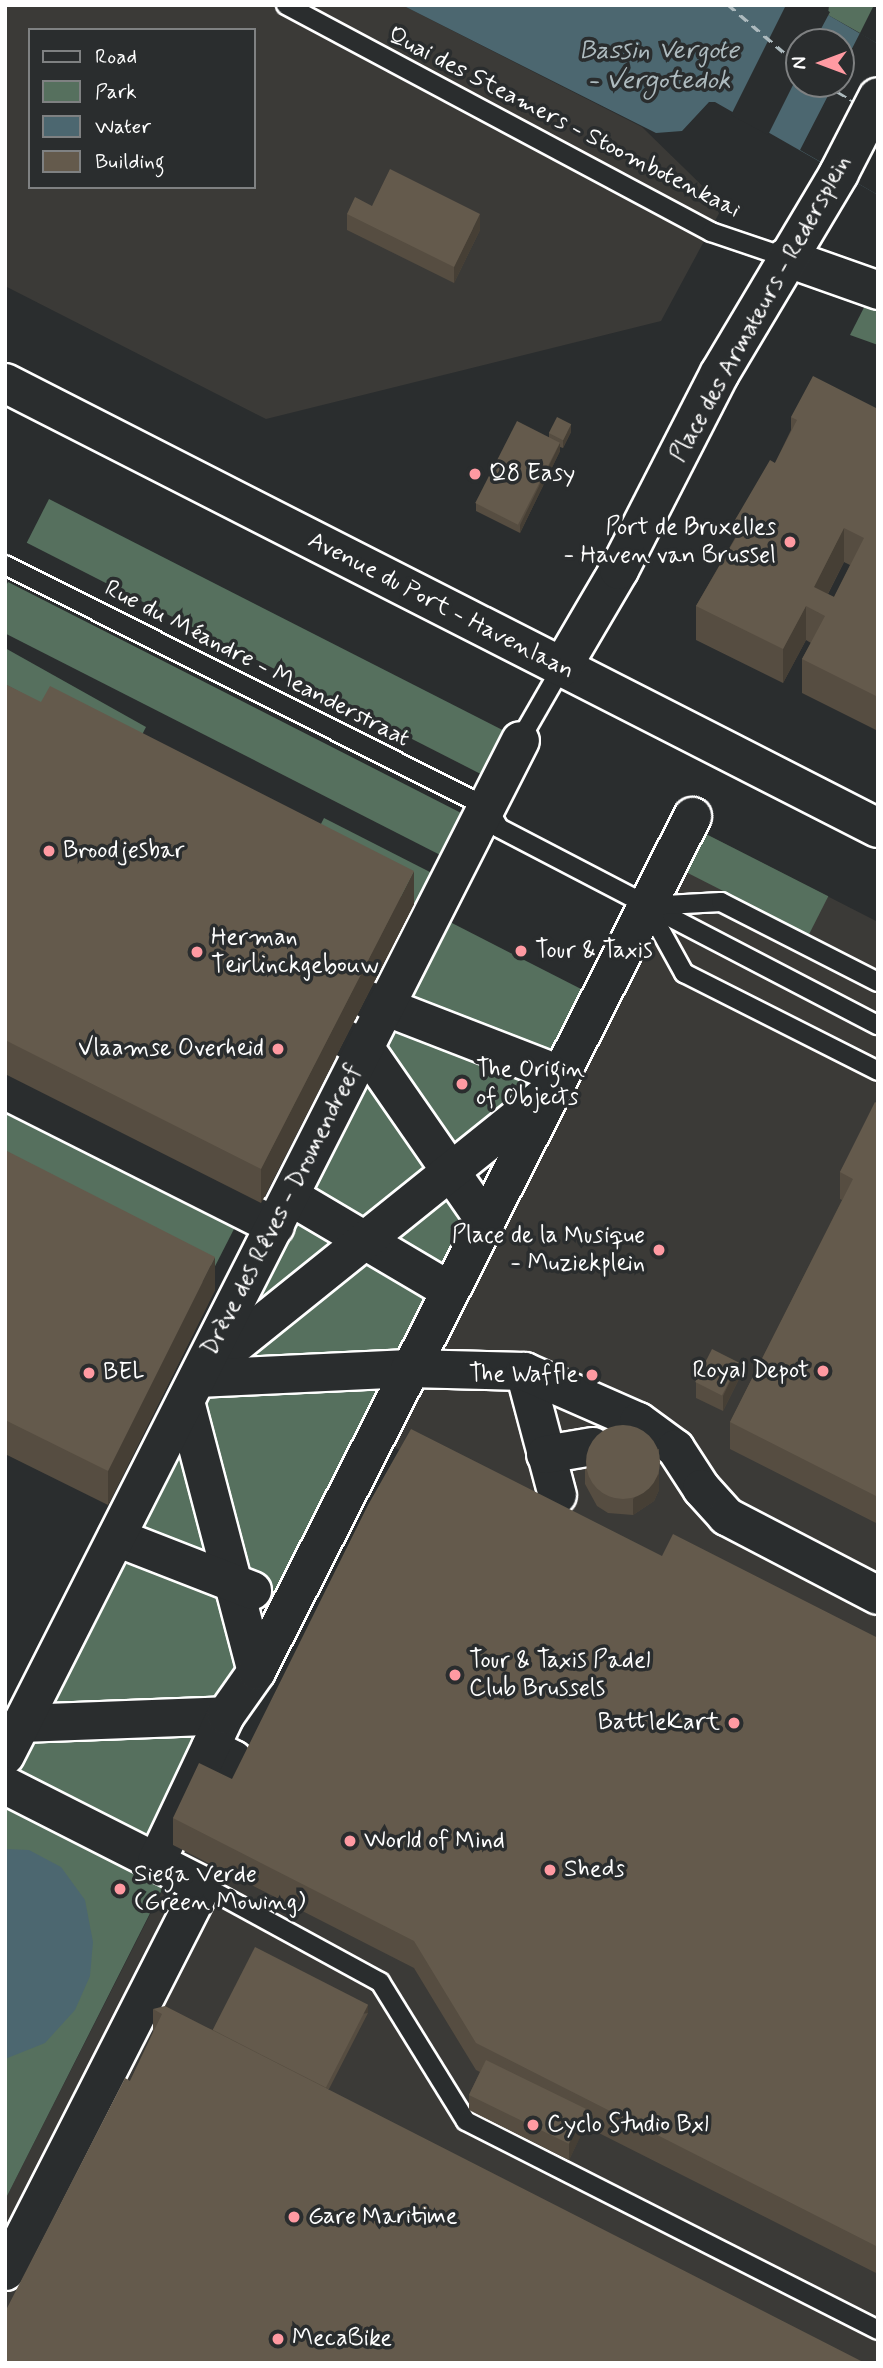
<!DOCTYPE html>
<html>
<head>
<meta charset="utf-8">
<style>
	body { margin:0 }
	#map { position:relative; width:883px; height:2368px; overflow:hidden; background:#2a2d2e; font-family:Mynerve,sans-serif }
	div>[style] { position:absolute }
	[style*='--x'] { left:calc(var(--x)*1px); top:calc(var(--y)*1px); width:calc(var(--w)*1px); rotate:calc(var(--a)*1deg) }
	.built>* { inset:0; background:#3b3a37 }
	.green>* { inset:0; background:#56705e; transform-origin:0 0 }
	.water>* { inset:0; background:#4c6770 }
	.pier>* { inset:0; background:#2a2d2e }
	.ferry>* { height:2px; margin-top:-1px; transform-origin:0; background:repeating-linear-gradient(90deg,#aebbbf 0 9px,transparent 0 16px) }
	.roads { filter:drop-shadow(2px 0 #fff) drop-shadow(-2px 0 #fff) drop-shadow(0 2px #fff) drop-shadow(0 -2px #fff) }
	.lane>* { height:18px; margin:-9px; padding:0 9px; transform-origin:9px; border-radius:9px; background:#2a2d2e }
	.street>* { height:37px; margin:-18.5px; padding:0 18.5px; transform-origin:18.5px; border-radius:18.5px; background:#2a2d2e }
	.secondary>* { height:38px; margin:-19px; padding:0 19px; transform-origin:19px; border-radius:19px; background:#2a2d2e }
	.wall>* { inset:0; background:#564d41 }
	.shaded-wall>* { inset:0; background:#463f35; transform-origin:0 0 }
	.building>* { inset:0; background:#645a4c; transform-origin:0 0 }
	.round { border-radius:50% }
	.dots>* { width:19px; height:19px; translate:-50% -50%; box-sizing:border-box; border:4px solid #2a2d2e; border-radius:50% }
	span { translate:-50% -50%; white-space:nowrap; text-align:center; line-height:1.15; -webkit-text-stroke:7px #2a2d2e; paint-order:stroke }
	.street-label { font-size:24px; color:#fff }
	.poi-label { font-size:24px; color:#fff }
	.left { translate:0 -50%; text-align:left }
	.right { translate:-100% -50%; text-align:right }
	.water-label { font-size:26px; color:#aebbbf; font-style:italic }
	.frame { position:absolute; inset:0; border:7px solid #fff; pointer-events:none }
	.legend { position:absolute; left:28px; top:28px; width:228px; height:161px; box-sizing:border-box; background:#2a2d2e; border:2px solid #7f8182; margin:0; padding:9px 12px; list-style:none; font-size:21px; color:#fff }
	.legend li { display:flex; align-items:center; gap:14px; height:35px }
	.legend b { width:35px; border:2px solid #7f8182 }
	.north { position:absolute; left:785px; top:28px; width:70px; height:70px; box-sizing:border-box; background:#2a2d2e; border:2px solid #7f8182; border-radius:50%; rotate:270deg; font-size:19px; font-weight:700; line-height:28px; text-align:center; color:#fff }
	.north::after { content:''; display:block; margin:auto; width:24px; height:32px; background:#ff9aa2; clip-path:polygon(50% 0,100% 100%,50% 72%,0 100%) }
</style>
</head>
<body>
<div id="map">
	<div class="built">
		<div style="clip-path:polygon(evenodd,5px 5px,402px 5px,642px 127px,723px 206px,661px 321px,266px 419px,5px 286px,5px 5px,30px 30px,254px 30px,254px 187px,30px 187px,30px 30px)"></div>
		<div style="clip-path:polygon(700px 831px,878px 922px,878px 2363px,5px 2363px,5px 2200px,167px 1881px,182px 1850px,173px 1845px,231px 1806px,407px 1454px,388px 1444px)"></div>
	</div>
	<div class="green">
		<div style="clip-path:polygon(829px 5px,874px 5px,860px 33px,828px 15px)"></div>
		<div style="clip-path:polygon(878px 280px,878px 345px,850px 335px)"></div>
		<div style="left:49px;top:499px;width:509px;height:49px;rotate:27deg"></div>
		<div style="left:8px;top:582px;width:508px;height:47px;rotate:27deg"></div>
		<div style="clip-path:polygon(5px 648px,146px 727px,129px 760px,5px 697px)"></div>
		<div style="left:324px;top:818px;width:120px;height:36px;rotate:27deg"></div>
		<div style="left:700px;top:831px;width:144px;height:43px;rotate:27deg"></div>
		<div style="clip-path:polygon(450px 922px,585px 991px,548px 1064px,407px 1007px)"></div>
		<div style="clip-path:polygon(402px 1018px,543px 1074px,453px 1163px,380px 1060px)"></div>
		<div style="clip-path:polygon(375px 1072px,442px 1170px,365px 1232px,310px 1200px)"></div>
		<div style="left:5px;top:1099px;width:263px;height:55px;rotate:27deg"></div>
		<div style="clip-path:polygon(449px 1179px,472px 1213px,440px 1277px,375px 1239px)"></div>
		<div style="clip-path:polygon(305px 1211px,356px 1241px,243px 1332px)"></div>
		<div style="clip-path:polygon(366px 1247px,435px 1288px,397px 1363px,223px 1371px)"></div>
		<div style="clip-path:polygon(390px 1375px,278px 1595px,238px 1579px,197px 1421px,216px 1383px)"></div>
		<div style="clip-path:polygon(189px 1436px,225px 1574px,137px 1539px)"></div>
		<div style="clip-path:polygon(132px 1550px,229px 1587px,246px 1658px,220px 1711px,47px 1717px)"></div>
		<div style="clip-path:polygon(215px 1721px,182px 1850px,5px 2200px,5px 1731px,32px 1744px,40px 1728px)"></div>
	</div>
	<div class="water">
		<div style="clip-path:polygon(evenodd,402px 5px,811px 5px,878px 44px,878px 195px,715px 102px,709px 102px,682px 131px,656px 133px,402px 5px,799px 42px,841px 42px,841px 84px,799px 84px,799px 42px)"></div>
		<div style="clip-path:polygon(5px 1849px,29px 1850px,61px 1867px,85px 1900px,93px 1942px,90px 1976px,75px 2010px,45px 2043px,5px 2059px)"></div>
	</div>
	<div class="pier">
		<div style="clip-path:polygon(786px 5px,818px 5px,830px 12px,814px 42px,799px 42px,799px 73px,768px 135px,731px 115px)"></div>
		<div style="clip-path:polygon(860px 33px,878px 44px,878px 195px,800px 150px,834px 84px,841px 84px,841px 70px)"></div>
	</div>
	<div class="ferry">
		<div style="--x:727;--y:5;--w:95;--a:40.7"></div>
		<div style="--x:729;--y:5;--w:92;--a:40.6"></div>
		<div style="--x:822;--y:84;--w:36;--a:30"></div>
		<div style="--x:825;--y:84;--w:36;--a:32"></div>
	</div>
	<div class="roads">
		<div class="lane">
			<div style="--x:286;--y:5;--w:482;--a:28.1"></div>
			<div style="--x:711;--y:232;--w:78;--a:18.7"></div>
			<div style="--x:5;--y:565;--w:539;--a:26.66"></div>
			<div style="--x:487;--y:807;--w:24;--a:60"></div>
			<div style="--x:499;--y:828;--w:427;--a:27.5"></div>
			<div style="--x:520;--y:740;--w:84;--a:-60.1"></div>
			<div style="--x:647;--y:906;--w:77;--a:61.1"></div>
			<div style="--x:684;--y:973;--w:217;--a:26.8"></div>
			<div style="--x:647;--y:906;--w:74;--a:-3.1"></div>
			<div style="--x:721;--y:902;--w:176;--a:27"></div>
			<div style="--x:202;--y:1885;--w:203;--a:28.6"></div>
			<div style="--x:380;--y:1982;--w:163;--a:58.3"></div>
			<div style="--x:466;--y:2121;--w:462;--a:26.9"></div>
		</div>
		<div class="street">
			<div style="--x:785;--y:257;--w:99;--a:19.5"></div>
			<div style="--x:366;--y:999;--w:207;--a:21.2"></div>
			<div style="--x:346;--y:1039;--w:21;--a:25"></div>
			<div style="--x:365;--y:1048;--w:209;--a:55.3"></div>
			<div style="--x:5;--y:1090;--w:302;--a:26.7"></div>
			<div style="--x:290;--y:1196;--w:185;--a:30.6"></div>
			<div style="--x:210;--y:1364;--w:425;--a:-38.8"></div>
			<div style="--x:524;--y:1371;--w:128;--a:75.1"></div>
			<div style="--x:197;--y:1378;--w:212;--a:-2.7"></div>
			<div style="--x:409;--y:1368;--w:115;--a:1.5"></div>
			<div style="--x:524;--y:1371;--w:124;--a:23.7"></div>
			<div style="--x:638;--y:1421;--w:46;--a:36.1"></div>
			<div style="--x:675;--y:1448;--w:48;--a:57"></div>
			<div style="--x:701;--y:1488;--w:38;--a:48"></div>
			<div style="--x:726;--y:1516;--w:171;--a:27.5"></div>
			<div style="--x:185;--y:1401;--w:279;--a:75.3"></div>
			<div style="--x:545;--y:1454;--w:48;--a:-9.7"></div>
			<div style="--x:116;--y:1537;--w:146;--a:21.3"></div>
			<div style="--x:21;--y:1723;--w:204;--a:-2.2"></div>
			<div style="--x:210;--y:1747;--w:26;--a:28"></div>
			<div style="--x:233;--y:1759;--w:28;--a:113"></div>
			<div style="--x:5;--y:1755;--w:1138;--a:-63.1"></div>
			<div style="--x:5;--y:1785;--w:221;--a:26.9"></div>
			<div style="--x:202;--y:1885;--w:433;--a:117"></div>
			<div style="--x:156;--y:1861;--w:161;--a:-64.7"></div>
			<div style="--x:225;--y:1715;--w:54;--a:-54.8"></div>
			<div style="--x:256;--y:1671;--w:960;--a:-62.98"></div>
		</div>
		<div class="secondary">
			<div style="--x:5;--y:383;--w:980;--a:27.01"></div>
			<div style="--x:562;--y:667;--w:113;--a:-59.6"></div>
			<div style="--x:619;--y:570;--w:221;--a:-62.9"></div>
			<div style="--x:720;--y:373;--w:233;--a:-59.2"></div>
			<div style="--x:839;--y:173;--w:85;--a:-62.8"></div>
		</div>
	</div>
	<div class="wall">
		<div style="clip-path:polygon(372px 206px,480px 230px,454px 283px,347px 230px,347px 214px)"></div>
		<div style="clip-path:polygon(evenodd,878px 409px,878px 731px,802px 693px,802px 659px,811px 643px,806px 640px,783px 683px,696px 640px,696px 606px,735px 538px,735px 520px,775px 463px,791px 430px,791px 417px,878px 409px,844px 562px,850px 565px,834px 597px,828px 594px,844px 562px)"></div>
		<div style="clip-path:polygon(571px 432px,563px 448px,560px 447px,560px 451px,520px 533px,476px 511px,476px 503px,549px 437px,549px 433px)"></div>
		<div style="clip-path:polygon(5px 684px,414px 904px,261px 1203px,5px 1074px)"></div>
		<div style="clip-path:polygon(878px 1104px,878px 1524px,730px 1449px,730px 1422px,842px 1200px,840px 1199px,840px 1172px)"></div>
		<div style="clip-path:polygon(5px 1150px,215px 1290px,108px 1505px,5px 1454px)"></div>
		<div style="clip-path:polygon(739px 1379px,723px 1411px,696px 1398px,696px 1382px)"></div>
		<div style="clip-path:polygon(659px 1449px,659px 1490px,654px 1501px,633px 1515px,608px 1513px,597px 1506px,585px 1484px,585px 1469px)"></div>
		<div style="clip-path:polygon(662px 1556px,878px 1638px,878px 2274px,585px 2126px,569px 2160px,469px 2110px,469px 2095px,480px 2072px,476px 2070px,414px 1968px,173px 1845px,173px 1818px,232px 1779px)"></div>
		<div style="clip-path:polygon(153px 2009px,213px 2030px,368px 2013px,329px 2089px,130px 2081px,153px 2032px)"></div>
	</div>
	<div class="shaded-wall">
		<div style="clip-path:polygon(480px 214px,480px 230px,454px 283px,454px 267px)"></div>
		<div style="clip-path:polygon(571px 424px,571px 432px,563px 448px,563px 440px)"></div>
		<div style="clip-path:polygon(560px 443px,560px 451px,520px 533px,520px 525px)"></div>
		<div style="clip-path:polygon(844px 528px,844px 562px,818px 613px,814px 587px)"></div>
		<div style="clip-path:polygon(806px 606px,806px 640px,783px 683px,783px 649px)"></div>
		<div style="clip-path:polygon(414px 871px,414px 904px,261px 1203px,261px 1169px)"></div>
		<div style="clip-path:polygon(215px 1257px,215px 1290px,108px 1505px,108px 1471px)"></div>
		<div style="clip-path:polygon(739px 1363px,739px 1379px,723px 1411px,723px 1396px)"></div>
		<div style="clip-path:polygon(659px 1474px,659px 1490px,654px 1501px,633px 1515px,633px 1499px)"></div>
		<div style="left:368px;top:2005px;width:8px;height:98px;rotate:90deg"></div>
		<div style="clip-path:polygon(586px 2109px,586px 2125px,569px 2160px,569px 2144px)"></div>
	</div>
	<div class="building">
		<div style="clip-path:polygon(390px 169px,480px 214px,454px 267px,347px 214px,355px 197px,372px 206px)"></div>
		<div style="clip-path:polygon(evenodd,813px 376px,878px 409px,878px 697px,802px 659px,825px 616px,806px 606px,783px 649px,696px 606px,744px 524px,735px 520px,770px 460px,775px 463px,797px 420px,791px 417px,813px 376px,844px 528px,864px 538px,834px 597px,814px 587px,844px 528px)"></div>
		<div style="left:557px;top:417px;width:16px;height:18px;rotate:27deg"></div>
		<div style="left:517px;top:421px;width:48px;height:92px;rotate:27deg"></div>
		<div style="clip-path:polygon(5px 684px,41px 702px,50px 686px,414px 871px,261px 1169px,5px 1040px)"></div>
		<div style="clip-path:polygon(875px 1102px,878px 1104px,878px 1497px,730px 1422px,853px 1179px,840px 1172px)"></div>
		<div style="clip-path:polygon(5px 1150px,215px 1257px,108px 1471px,5px 1420px)"></div>
		<div style="left:712px;top:1349px;width:30px;height:37px;rotate:27deg"></div>
		<div class="round" style="left:586px;top:1425px;width:74px;height:74px"></div>
		<div style="clip-path:polygon(411px 1429px,662px 1556px,673px 1534px,878px 1638px,878px 2247px,476px 2043px,414px 1941px,173px 1818px,199px 1763px,232px 1779px,368px 1505px)"></div>
		<div style="left:255px;top:1947px;width:127px;height:93px;rotate:27deg"></div>
		<div style="clip-path:polygon(165px 2006px,865px 2363px,5px 2363px,5px 2312px,125px 2078px,130px 2081px,162px 2014px,153px 2009px)"></div>
		<div style="left:486px;top:2060px;width:111px;height:39px;rotate:26deg"></div>
	</div>
	<div class="dots">
		<div style="left:475px;top:474px;background:#ff9aa2"></div>
		<div style="left:790px;top:542px;background:#ff9aa2"></div>
		<div style="left:49px;top:851px;background:#ff9aa2"></div>
		<div style="left:521px;top:951px;background:#ff9aa2"></div>
		<div style="left:197px;top:952px;background:#ff9aa2"></div>
		<div style="left:278px;top:1049px;background:#ff9aa2"></div>
		<div style="left:462px;top:1084px;background:#ff9aa2"></div>
		<div style="left:659px;top:1250px;background:#ff9aa2"></div>
		<div style="left:823px;top:1371px;background:#ff9aa2"></div>
		<div style="left:89px;top:1373px;background:#ff9aa2"></div>
		<div style="left:592px;top:1375px;background:#ff9aa2"></div>
		<div style="left:455px;top:1675px;background:#ff9aa2"></div>
		<div style="left:734px;top:1723px;background:#ff9aa2"></div>
		<div style="left:350px;top:1841px;background:#ff9aa2"></div>
		<div style="left:550px;top:1870px;background:#ff9aa2"></div>
		<div style="left:120px;top:1889px;background:#ff9aa2"></div>
		<div style="left:533px;top:2125px;background:#ff9aa2"></div>
		<div style="left:294px;top:2217px;background:#ff9aa2"></div>
		<div style="left:278px;top:2339px;background:#ff9aa2"></div>
	</div>
	<div class="street-label">
		<span style="left:564px;top:123px;rotate:27deg">Quai des Steamers - Stoombotenkaai</span>
		<span style="left:761px;top:309px;rotate:-61deg">Place des Armateurs - Redersplein</span>
		<span style="left:441px;top:606px;rotate:27deg">Avenue du Port - Havenlaan</span>
		<span style="left:257px;top:664px;rotate:27deg">Rue du Méandre - Meanderstraat</span>
		<span style="left:282px;top:1210px;rotate:-63deg">Drève des Rêves - Dromendreef</span>
	</div>
	<div class="poi-label">
		<span class="left" style="left:489px;top:474px">Q8 Easy</span>
		<span class="right" style="left:776px;top:542px">Port de Bruxelles<br>- Haven van Brussel</span>
		<span class="left" style="left:63px;top:851px">Broodjesbar</span>
		<span class="left" style="left:211px;top:952px">Herman<br>Teirlinckgebouw</span>
		<span class="left" style="left:535px;top:951px">Tour &amp; Taxis</span>
		<span class="right" style="left:264px;top:1049px">Vlaamse Overheid</span>
		<span class="left" style="left:476px;top:1084px">The Origin<br>of Objects</span>
		<span class="right" style="left:645px;top:1250px">Place de la Musique<br>- Muziekplein</span>
		<span class="right" style="left:809px;top:1371px">Royal Depot</span>
		<span class="left" style="left:103px;top:1373px">BEL</span>
		<span class="right" style="left:578px;top:1375px">The Waffle</span>
		<span class="left" style="left:469px;top:1675px">Tour &amp; Taxis Padel<br>Club Brussels</span>
		<span class="right" style="left:720px;top:1723px">BattleKart</span>
		<span class="left" style="left:364px;top:1841px">World of Mind</span>
		<span class="left" style="left:564px;top:1870px">Sheds</span>
		<span class="left" style="left:134px;top:1889px">Siega Verde<br>(Green Mowing)</span>
		<span class="left" style="left:547px;top:2125px">Cyclo Studio Bxl</span>
		<span class="left" style="left:308px;top:2217px">Gare Maritime</span>
		<span class="left" style="left:292px;top:2339px">MecaBike</span>
	</div>
	<div class="water-label">
		<span style="left:659px;top:67px">Bassin Vergote<br>- Vergotedok</span>
	</div>
	<div class="frame"></div>
	<ul class="legend">
	<li><b style="height:9px;background:#2a2d2e"></b>Road</li>
	<li><b style="height:19px;background:#56705e"></b>Park</li>
	<li><b style="height:19px;background:#4c6770"></b>Water</li>
	<li><b style="height:19px;background:#645a4c"></b>Building</li>
	</ul>
	<div class="north">N</div>
</div>
</body>
</html>
